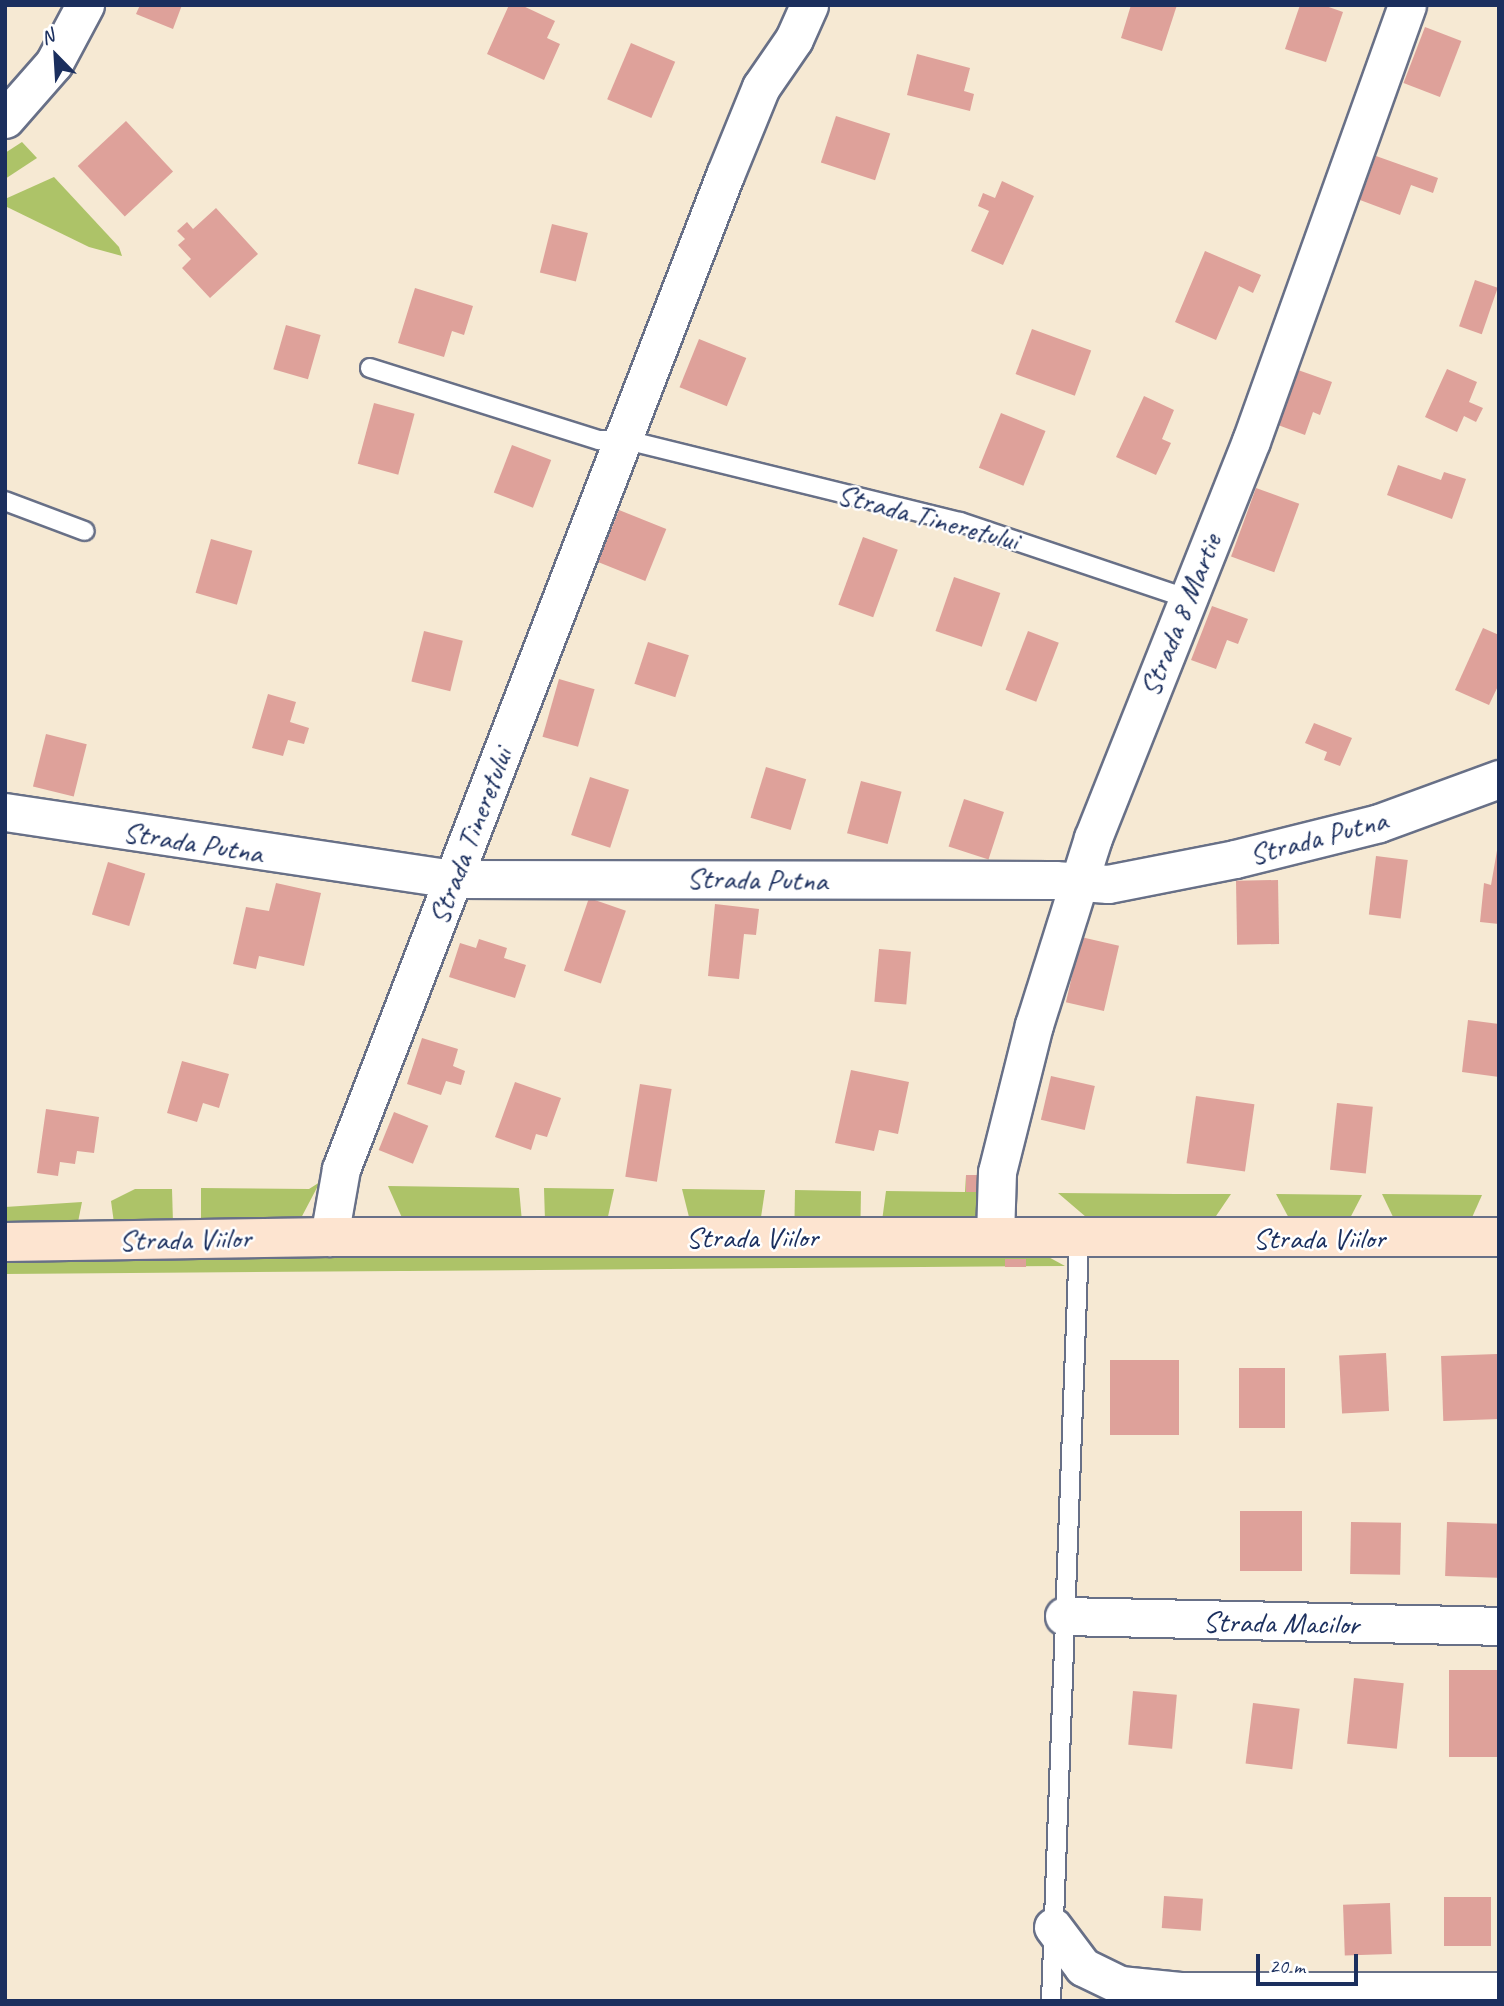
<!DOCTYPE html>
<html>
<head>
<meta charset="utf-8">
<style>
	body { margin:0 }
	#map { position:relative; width:1504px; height:2006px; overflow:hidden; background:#f6e9d3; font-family:Caveat,sans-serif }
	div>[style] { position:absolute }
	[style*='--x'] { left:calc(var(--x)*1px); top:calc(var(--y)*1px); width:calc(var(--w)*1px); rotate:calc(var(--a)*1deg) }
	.green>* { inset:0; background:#adc368; transform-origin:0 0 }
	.building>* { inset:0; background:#dea19a; transform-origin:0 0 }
	.roads { filter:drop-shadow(2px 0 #687087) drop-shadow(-2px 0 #687087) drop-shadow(0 2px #687087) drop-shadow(0 -2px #687087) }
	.lane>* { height:18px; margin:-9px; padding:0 9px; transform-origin:9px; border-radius:9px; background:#fff }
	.street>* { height:37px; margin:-18.5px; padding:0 18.5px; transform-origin:18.5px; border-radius:18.5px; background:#fff }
	.secondary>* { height:38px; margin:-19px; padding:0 19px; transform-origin:19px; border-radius:19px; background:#fde4d0 }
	span { translate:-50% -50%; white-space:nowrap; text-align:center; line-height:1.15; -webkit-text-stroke:5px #fff; paint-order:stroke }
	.street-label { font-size:30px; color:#1b2f5e }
	.frame { position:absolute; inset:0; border:7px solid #1b2f5e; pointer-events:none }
	.north { position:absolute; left:21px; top:21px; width:70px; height:70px; -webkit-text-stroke:5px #fff; paint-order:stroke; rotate:336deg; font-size:19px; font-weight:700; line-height:28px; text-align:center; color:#1b2f5e }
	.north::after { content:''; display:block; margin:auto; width:24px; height:32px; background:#1b2f5e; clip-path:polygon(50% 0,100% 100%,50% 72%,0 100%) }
	.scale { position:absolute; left:1256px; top:1954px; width:102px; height:32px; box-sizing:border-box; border:4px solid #1b2f5e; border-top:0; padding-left:9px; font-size:21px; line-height:24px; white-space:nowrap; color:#1b2f5e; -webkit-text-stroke:5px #fff; paint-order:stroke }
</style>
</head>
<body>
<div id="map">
	<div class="green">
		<div style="clip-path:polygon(22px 142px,37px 158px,5px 179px,5px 153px)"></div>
		<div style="clip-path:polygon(54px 177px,119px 247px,122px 256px,89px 247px,7px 207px,5px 199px)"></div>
		<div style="clip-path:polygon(966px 1175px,984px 1175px,981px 1215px,971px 1220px,882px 1221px,886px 1191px,965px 1192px)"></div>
		<div style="clip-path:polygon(320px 1182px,300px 1220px,201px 1220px,201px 1188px,309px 1189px)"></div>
		<div style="clip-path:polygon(388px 1186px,519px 1188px,522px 1222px,403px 1220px)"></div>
		<div style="clip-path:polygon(544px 1188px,614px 1189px,607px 1221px,545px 1221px)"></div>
		<div style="clip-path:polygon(135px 1189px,172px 1189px,173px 1223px,114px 1223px,111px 1201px)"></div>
		<div style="clip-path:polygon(682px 1189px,765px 1190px,760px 1224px,690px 1221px)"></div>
		<div style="left:795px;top:1190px;width:66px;height:34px;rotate:1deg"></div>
		<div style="clip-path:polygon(1058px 1193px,1176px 1194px,1231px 1194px,1214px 1219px,1086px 1217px)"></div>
		<div style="clip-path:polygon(1276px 1194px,1362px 1195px,1348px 1222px,1291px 1222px)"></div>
		<div style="clip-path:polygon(1382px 1194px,1482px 1195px,1470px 1222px,1395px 1221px)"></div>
		<div style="clip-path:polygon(82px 1202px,77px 1227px,5px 1228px,5px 1207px)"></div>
		<div style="clip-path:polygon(1043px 1254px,1065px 1266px,5px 1274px,5px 1259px)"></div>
	</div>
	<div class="building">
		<div style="clip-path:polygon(140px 5px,182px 5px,173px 29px,136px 14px)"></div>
		<div style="clip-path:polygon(509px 5px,521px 5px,555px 21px,547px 38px,560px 44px,544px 80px,487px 54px)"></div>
		<div style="clip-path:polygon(1131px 5px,1177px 5px,1162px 51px,1121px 38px)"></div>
		<div style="clip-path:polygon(1300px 5px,1323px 5px,1343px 12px,1326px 62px,1285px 49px)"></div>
		<div style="left:1425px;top:27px;width:39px;height:60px;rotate:21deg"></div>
		<div style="left:631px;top:43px;width:48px;height:61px;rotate:23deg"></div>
		<div style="clip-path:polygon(917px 54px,970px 68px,964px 91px,974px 94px,970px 111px,907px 95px)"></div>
		<div style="left:836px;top:116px;width:57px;height:49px;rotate:18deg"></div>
		<div style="left:126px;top:121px;width:69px;height:66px;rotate:47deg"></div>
		<div style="clip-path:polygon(1376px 156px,1438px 178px,1433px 193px,1411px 185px,1400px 215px,1360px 200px)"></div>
		<div style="clip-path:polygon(1002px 181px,1034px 196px,1003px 265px,971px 251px,989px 211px,978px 206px,983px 193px,995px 198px)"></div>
		<div style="clip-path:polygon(216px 208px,258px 254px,210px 298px,182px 268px,191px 259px,178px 245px,185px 239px,177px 231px,187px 222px,193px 229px)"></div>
		<div style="left:552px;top:224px;width:37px;height:50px;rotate:14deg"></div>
		<div style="clip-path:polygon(1205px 251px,1261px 275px,1253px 293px,1239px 286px,1216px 340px,1175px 322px)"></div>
		<div style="left:1475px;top:280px;width:24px;height:49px;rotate:19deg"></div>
		<div style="clip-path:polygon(415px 288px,473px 306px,464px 335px,452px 331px,444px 357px,398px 343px)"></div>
		<div style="left:286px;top:325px;width:36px;height:46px;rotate:16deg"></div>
		<div style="left:1032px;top:329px;width:63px;height:48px;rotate:20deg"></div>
		<div style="left:699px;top:339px;width:51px;height:52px;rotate:22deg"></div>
		<div style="clip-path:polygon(1447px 369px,1477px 382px,1469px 402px,1483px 408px,1476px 422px,1464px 416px,1457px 432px,1425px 417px)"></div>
		<div style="clip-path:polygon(1298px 370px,1332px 382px,1320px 415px,1313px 412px,1305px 435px,1278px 425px)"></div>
		<div style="clip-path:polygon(1144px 396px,1174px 410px,1162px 439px,1171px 443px,1156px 475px,1116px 457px)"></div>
		<div style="left:374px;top:403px;width:42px;height:63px;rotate:15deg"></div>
		<div style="left:1001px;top:413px;width:48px;height:59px;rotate:22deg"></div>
		<div style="left:512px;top:445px;width:42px;height:51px;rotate:21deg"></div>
		<div style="clip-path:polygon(1398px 465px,1441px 480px,1444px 472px,1466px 479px,1452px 519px,1387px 495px)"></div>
		<div style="left:1256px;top:488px;width:46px;height:73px;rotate:20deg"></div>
		<div style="left:619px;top:510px;width:51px;height:56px;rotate:22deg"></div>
		<div style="left:863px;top:537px;width:37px;height:72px;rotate:20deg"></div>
		<div style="left:211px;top:539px;width:43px;height:56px;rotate:16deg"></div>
		<div style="left:954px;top:577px;width:49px;height:57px;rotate:19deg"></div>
		<div style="clip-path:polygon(1212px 606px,1248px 619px,1238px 644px,1227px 640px,1216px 669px,1191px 660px)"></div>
		<div style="clip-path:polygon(1483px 628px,1499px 635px,1499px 684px,1489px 705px,1455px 690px)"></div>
		<div style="left:424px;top:631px;width:40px;height:52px;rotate:14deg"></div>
		<div style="left:1028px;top:631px;width:33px;height:63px;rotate:21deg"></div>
		<div style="left:648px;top:642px;width:43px;height:44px;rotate:18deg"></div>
		<div style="left:559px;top:679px;width:37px;height:60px;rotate:16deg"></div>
		<div style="clip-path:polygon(268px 694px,296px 702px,290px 722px,309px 728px,304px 744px,288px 740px,283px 756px,252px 748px)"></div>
		<div style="clip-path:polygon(1314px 723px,1352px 738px,1340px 766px,1324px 760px,1327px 752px,1305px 743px)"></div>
		<div style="left:46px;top:734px;width:42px;height:54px;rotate:14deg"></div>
		<div style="left:766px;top:767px;width:42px;height:53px;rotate:17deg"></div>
		<div style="left:590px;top:777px;width:41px;height:61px;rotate:18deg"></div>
		<div style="left:861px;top:781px;width:42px;height:54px;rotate:15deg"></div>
		<div style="left:964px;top:799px;width:42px;height:50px;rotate:18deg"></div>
		<div style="clip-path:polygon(1499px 839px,1499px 924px,1480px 922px,1484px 883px,1491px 885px)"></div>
		<div style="left:1376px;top:856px;width:32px;height:59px;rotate:7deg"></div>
		<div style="left:108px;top:862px;width:39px;height:55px;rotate:17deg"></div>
		<div style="left:1278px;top:880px;width:64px;height:42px;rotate:89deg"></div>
		<div style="clip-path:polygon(276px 883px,321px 893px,304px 966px,259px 956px,256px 969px,233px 964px,246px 907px,269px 911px)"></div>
		<div style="left:589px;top:898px;width:39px;height:77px;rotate:19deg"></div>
		<div style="clip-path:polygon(715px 904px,759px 909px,756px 935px,744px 934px,739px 979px,708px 976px)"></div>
		<div style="left:1081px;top:937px;width:39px;height:67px;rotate:13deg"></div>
		<div style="clip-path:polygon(479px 939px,507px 948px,504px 958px,526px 965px,515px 998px,449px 977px,460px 943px,476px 948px)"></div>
		<div style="left:879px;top:949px;width:32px;height:53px;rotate:5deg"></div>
		<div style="clip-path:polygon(1468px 1020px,1499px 1024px,1499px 1077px,1462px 1072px)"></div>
		<div style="clip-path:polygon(422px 1038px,458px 1049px,453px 1066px,465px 1071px,461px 1085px,446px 1081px,441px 1095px,407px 1084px)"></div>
		<div style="clip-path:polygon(182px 1061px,229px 1074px,219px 1108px,203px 1103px,197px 1122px,167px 1113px)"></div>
		<div style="clip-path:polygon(851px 1070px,909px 1082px,898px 1134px,879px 1130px,874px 1151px,835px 1143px)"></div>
		<div style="left:1051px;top:1076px;width:45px;height:45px;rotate:13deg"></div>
		<div style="clip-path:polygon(515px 1082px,561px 1098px,547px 1137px,536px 1134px,531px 1150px,495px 1137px)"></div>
		<div style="left:640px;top:1084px;width:32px;height:94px;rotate:9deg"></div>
		<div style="left:1196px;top:1096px;width:59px;height:68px;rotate:8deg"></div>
		<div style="left:1337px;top:1103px;width:36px;height:67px;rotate:6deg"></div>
		<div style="clip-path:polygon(46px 1109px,99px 1117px,94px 1153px,77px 1151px,75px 1164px,60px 1162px,58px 1176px,37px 1173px)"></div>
		<div style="left:394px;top:1112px;width:37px;height:41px;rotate:22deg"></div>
		<div style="left:966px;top:1175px;width:18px;height:17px"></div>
		<div style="left:1005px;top:1259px;width:21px;height:8px"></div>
		<div style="left:1386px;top:1353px;width:58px;height:47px;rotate:87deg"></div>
		<div style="left:1497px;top:1354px;width:65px;height:56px;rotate:88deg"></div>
		<div style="left:1110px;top:1360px;width:69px;height:75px"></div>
		<div style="left:1285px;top:1368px;width:60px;height:46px;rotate:90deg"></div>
		<div style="left:1240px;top:1511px;width:62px;height:60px"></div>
		<div style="left:1351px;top:1522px;width:50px;height:52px;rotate:1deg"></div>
		<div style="left:1447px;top:1522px;width:52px;height:54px;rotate:2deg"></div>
		<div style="left:1499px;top:1670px;width:87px;height:50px;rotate:90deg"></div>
		<div style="left:1354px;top:1678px;width:50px;height:66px;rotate:6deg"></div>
		<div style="left:1133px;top:1691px;width:44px;height:54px;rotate:5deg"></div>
		<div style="left:1253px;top:1703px;width:47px;height:61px;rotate:7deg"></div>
		<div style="left:1164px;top:1896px;width:39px;height:32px;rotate:4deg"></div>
		<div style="left:1444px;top:1897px;width:47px;height:49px"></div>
		<div style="left:1390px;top:1903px;width:51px;height:47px;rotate:88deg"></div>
	</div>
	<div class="roads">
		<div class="lane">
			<div style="--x:370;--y:368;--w:240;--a:17.5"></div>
			<div style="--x:599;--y:440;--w:27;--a:0"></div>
			<div style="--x:626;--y:440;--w:344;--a:13.8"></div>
			<div style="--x:960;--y:522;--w:238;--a:18.6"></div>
			<div style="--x:5;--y:501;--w:85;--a:20.6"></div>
			<div style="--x:1051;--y:2001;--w:762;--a:-87.89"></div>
		</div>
		<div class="street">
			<div style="--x:5;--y:119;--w:74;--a:-48.8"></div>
			<div style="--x:54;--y:63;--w:66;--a:-61.9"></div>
			<div style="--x:5;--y:812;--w:453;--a:8.5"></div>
			<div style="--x:453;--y:879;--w:602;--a:0.1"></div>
			<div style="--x:1055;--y:880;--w:53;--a:4.3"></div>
			<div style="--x:1108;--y:884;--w:129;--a:-11.1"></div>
			<div style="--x:1235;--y:859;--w:148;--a:-14"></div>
			<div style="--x:1379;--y:823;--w:128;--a:-20.1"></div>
			<div style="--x:995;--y:1236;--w:64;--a:-88.2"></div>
			<div style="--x:997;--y:1172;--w:152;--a:-75.9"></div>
			<div style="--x:1034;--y:1025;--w:196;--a:-72.5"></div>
			<div style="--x:1093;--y:838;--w:427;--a:-68.3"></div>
			<div style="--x:1251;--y:441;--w:463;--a:-70.3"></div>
			<div style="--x:329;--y:1237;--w:69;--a:-80"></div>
			<div style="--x:341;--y:1169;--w:1066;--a:-68.88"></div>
			<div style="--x:725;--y:175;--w:95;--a:-67.8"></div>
			<div style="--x:761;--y:87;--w:58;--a:-55.5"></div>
			<div style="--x:794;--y:39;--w:37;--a:-66"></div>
			<div style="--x:1064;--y:1616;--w:435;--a:1.3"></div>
			<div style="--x:1053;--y:1927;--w:50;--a:53.1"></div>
			<div style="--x:1083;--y:1967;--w:41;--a:25.9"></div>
			<div style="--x:1120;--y:1985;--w:60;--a:5.7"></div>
			<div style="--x:1180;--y:1991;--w:319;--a:0"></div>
		</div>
		<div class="secondary">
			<div style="--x:5;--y:1242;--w:324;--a:-0.9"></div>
			<div style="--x:329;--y:1237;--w:1170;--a:0"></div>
		</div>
	</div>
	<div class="street-label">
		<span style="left:928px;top:517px;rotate:15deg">Strada Tineretului</span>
		<span style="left:1180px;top:615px;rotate:-68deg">Strada 8 Martie</span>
		<span style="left:470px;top:836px;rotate:-69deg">Strada Tineretului</span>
		<span style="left:1318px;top:837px;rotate:-15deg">Strada Putna</span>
		<span style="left:193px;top:842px;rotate:9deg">Strada Putna</span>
		<span style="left:757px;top:879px;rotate:1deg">Strada Putna</span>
		<span style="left:752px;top:1237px">Strada Viilor</span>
		<span style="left:1319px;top:1238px">Strada Viilor</span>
		<span style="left:185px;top:1239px;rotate:-1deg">Strada Viilor</span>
		<span style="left:1281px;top:1623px;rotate:1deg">Strada Macilor</span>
	</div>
	<div class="frame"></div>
	<div class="north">N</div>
	<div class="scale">20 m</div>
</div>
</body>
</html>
